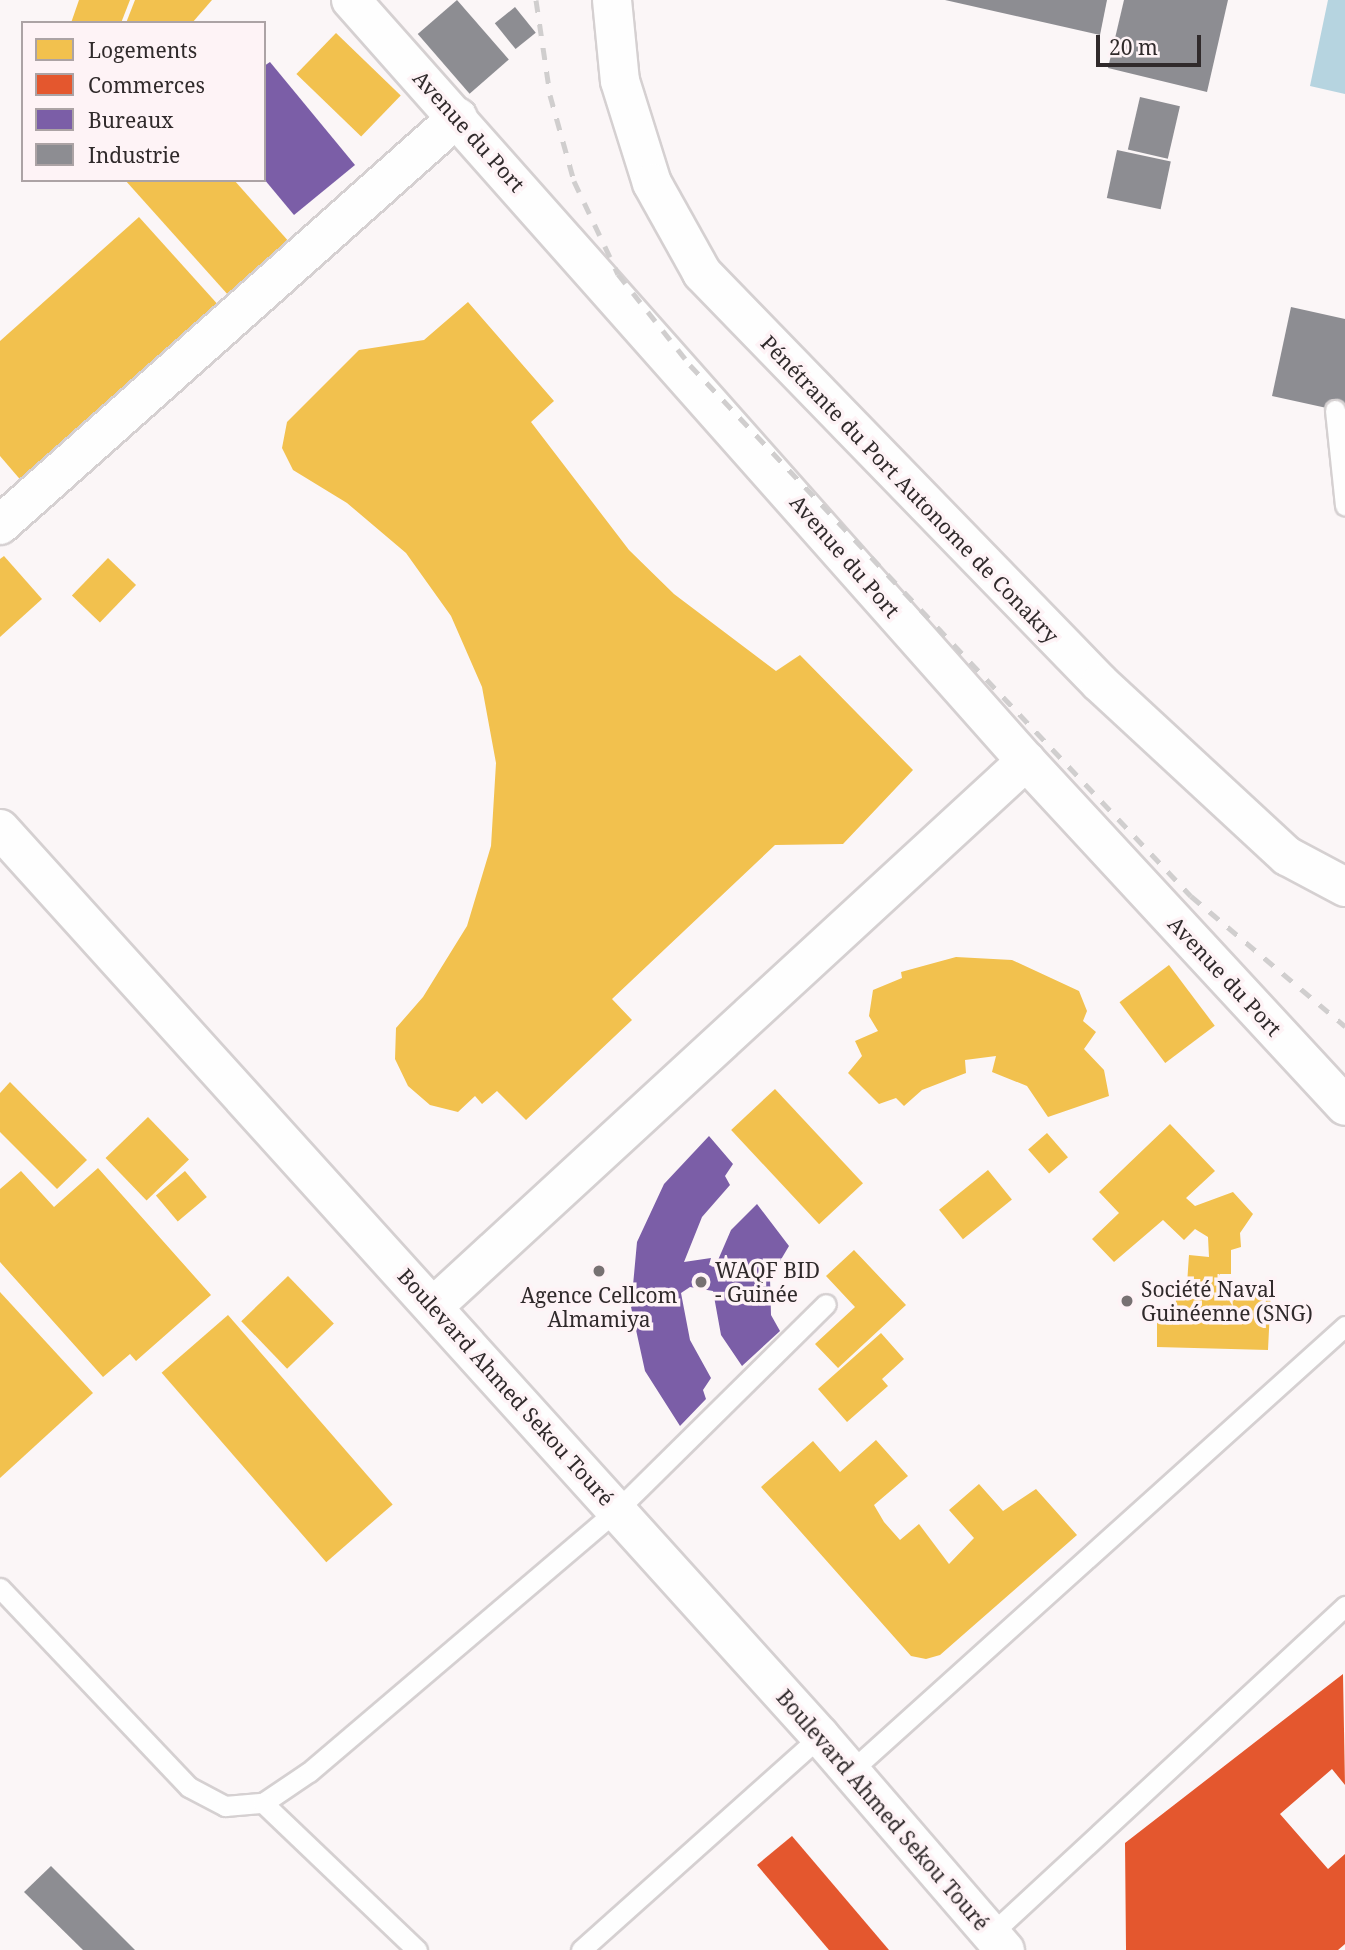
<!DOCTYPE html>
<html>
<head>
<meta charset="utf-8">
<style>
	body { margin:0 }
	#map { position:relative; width:1345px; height:1950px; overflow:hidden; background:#fbf6f7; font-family:"Noto Serif",serif }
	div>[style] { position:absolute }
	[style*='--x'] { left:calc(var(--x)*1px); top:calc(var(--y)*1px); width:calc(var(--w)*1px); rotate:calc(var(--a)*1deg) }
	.water>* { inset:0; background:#b6d4e0 }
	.homes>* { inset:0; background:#f2c14e; transform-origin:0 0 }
	.shops>* { inset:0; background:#e4572e }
	.offices>* { inset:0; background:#7b5ea7 }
	.industry>* { inset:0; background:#8d8d92; transform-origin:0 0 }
	.roads { filter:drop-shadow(2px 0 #d5d0d1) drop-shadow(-2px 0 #d5d0d1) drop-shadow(0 2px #d5d0d1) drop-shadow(0 -2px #d5d0d1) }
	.lane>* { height:19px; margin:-9.5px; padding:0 9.5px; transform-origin:9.5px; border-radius:9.5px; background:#fefefe }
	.street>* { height:38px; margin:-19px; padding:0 19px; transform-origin:19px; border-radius:19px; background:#fefefe }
	.secondary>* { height:38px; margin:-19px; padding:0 19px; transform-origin:19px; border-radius:19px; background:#fefefe }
	.primary>* { height:38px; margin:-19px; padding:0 19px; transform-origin:19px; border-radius:19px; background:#fefefe }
	.rail>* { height:5px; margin-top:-2.5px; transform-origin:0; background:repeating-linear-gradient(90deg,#d0cece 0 12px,transparent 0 24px) }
	.dots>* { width:19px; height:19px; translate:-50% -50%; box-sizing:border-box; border:4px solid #fef3f6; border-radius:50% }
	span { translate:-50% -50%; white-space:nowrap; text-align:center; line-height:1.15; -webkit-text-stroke:7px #fef3f6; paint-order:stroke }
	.street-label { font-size:21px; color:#302a2b }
	.poi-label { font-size:21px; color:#302a2b }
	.left { translate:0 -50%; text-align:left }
	.legend { position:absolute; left:21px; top:21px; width:245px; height:161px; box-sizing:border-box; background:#fef3f6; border:2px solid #aca3a5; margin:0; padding:9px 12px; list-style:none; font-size:21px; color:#302a2b }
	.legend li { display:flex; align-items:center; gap:14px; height:35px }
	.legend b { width:35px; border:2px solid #aca3a5 }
	.scale { position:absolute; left:1096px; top:35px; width:105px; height:32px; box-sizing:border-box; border:4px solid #302a2b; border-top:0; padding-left:9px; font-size:21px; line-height:24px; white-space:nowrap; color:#302a2b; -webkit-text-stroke:5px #fef3f6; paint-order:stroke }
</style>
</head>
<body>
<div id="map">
	<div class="water">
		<div style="clip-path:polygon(1328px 0,1345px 0,1345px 94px,1310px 86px)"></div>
	</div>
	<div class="homes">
		<div style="clip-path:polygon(79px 0,130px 0,121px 23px,71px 23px)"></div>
		<div style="clip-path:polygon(135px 0,212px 0,192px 23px,126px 23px)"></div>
		<div style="left:336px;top:33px;width:90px;height:57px;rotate:44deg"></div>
		<div style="clip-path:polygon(125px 180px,234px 180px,299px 253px,238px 306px)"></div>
		<div style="clip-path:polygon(139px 217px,221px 308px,24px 484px,0 456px,0 341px)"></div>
		<div style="clip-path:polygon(468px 302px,554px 401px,531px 422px,629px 550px,674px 594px,776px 671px,800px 655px,913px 770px,843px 844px,775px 845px,612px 999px,632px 1020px,526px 1120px,497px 1091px,482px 1104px,475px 1096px,458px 1112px,430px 1105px,408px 1086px,395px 1059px,396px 1028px,423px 997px,467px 926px,491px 846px,496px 763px,482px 687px,451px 616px,406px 553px,347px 503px,293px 470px,282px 448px,287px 422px,359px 350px,424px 340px)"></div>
		<div style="clip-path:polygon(4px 556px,42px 599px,0 637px,0 559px)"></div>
		<div style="left:108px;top:558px;width:39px;height:52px;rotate:44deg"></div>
		<div style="clip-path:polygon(956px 957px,1012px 960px,1079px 991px,1087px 1011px,1083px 1021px,1096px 1032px,1084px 1049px,1104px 1070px,1109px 1096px,1048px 1117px,1027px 1086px,992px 1072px,996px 1056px,965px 1060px,966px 1073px,922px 1090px,904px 1106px,896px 1098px,879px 1104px,848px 1073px,862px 1056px,855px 1041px,878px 1031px,869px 1016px,873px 990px,902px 978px,901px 972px)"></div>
		<div style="left:1169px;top:965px;width:76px;height:62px;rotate:53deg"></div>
		<div style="clip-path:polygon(10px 1082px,87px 1160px,57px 1189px,0 1132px,0 1093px)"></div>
		<div style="left:775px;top:1089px;width:129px;height:60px;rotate:47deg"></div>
		<div style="left:148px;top:1117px;width:59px;height:59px;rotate:46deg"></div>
		<div style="clip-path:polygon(1170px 1124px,1215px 1171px,1186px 1198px,1195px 1206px,1233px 1192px,1253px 1214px,1240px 1233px,1241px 1247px,1231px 1250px,1231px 1274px,1220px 1274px,1219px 1286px,1271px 1289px,1268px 1350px,1157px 1347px,1157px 1315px,1175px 1314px,1177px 1284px,1187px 1284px,1189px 1255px,1209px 1257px,1208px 1237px,1195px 1229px,1184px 1240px,1163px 1220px,1114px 1262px,1092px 1239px,1119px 1213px,1099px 1192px)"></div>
		<div style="left:1047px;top:1133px;width:32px;height:25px;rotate:49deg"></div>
		<div style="clip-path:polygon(98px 1168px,211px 1295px,136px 1361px,130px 1354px,103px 1377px,0 1262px,0 1189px,21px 1171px,54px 1207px)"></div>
		<div style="left:988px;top:1170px;width:38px;height:63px;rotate:51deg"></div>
		<div style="left:185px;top:1171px;width:34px;height:38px;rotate:50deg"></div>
		<div style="clip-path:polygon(854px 1250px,906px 1305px,838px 1368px,815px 1344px,855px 1307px,826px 1276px)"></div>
		<div style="left:288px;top:1276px;width:66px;height:65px;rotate:46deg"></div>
		<div style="clip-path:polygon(0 1292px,93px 1393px,0 1478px)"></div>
		<div style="left:228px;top:1315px;width:251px;height:88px;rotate:49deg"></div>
		<div style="clip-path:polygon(881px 1333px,904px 1359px,882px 1379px,888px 1386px,847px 1422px,818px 1389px)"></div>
		<div style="clip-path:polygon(876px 1440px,908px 1476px,874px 1505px,884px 1522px,900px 1540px,919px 1524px,949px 1564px,974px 1538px,949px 1510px,979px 1484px,1003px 1511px,1036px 1489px,1077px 1535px,940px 1655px,926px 1659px,911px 1656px,761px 1487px,813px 1441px,840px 1472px)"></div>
	</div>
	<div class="shops">
		<div style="clip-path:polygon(1343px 1674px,1345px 1785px,1332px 1769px,1280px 1814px,1328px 1869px,1345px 1854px,1345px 1944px,1338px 1950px,1126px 1950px,1125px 1843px)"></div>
		<div style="clip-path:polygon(792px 1836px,889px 1950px,829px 1950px,757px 1865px)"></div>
	</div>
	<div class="offices">
		<div style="clip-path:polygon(270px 62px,355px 165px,294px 215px,264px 179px,264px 66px)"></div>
		<div style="clip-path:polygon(709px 1136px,733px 1164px,725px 1176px,730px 1185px,702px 1217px,684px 1262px,711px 1258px,709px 1265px,715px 1267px,731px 1230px,757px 1204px,789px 1246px,770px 1278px,771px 1315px,780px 1331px,742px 1366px,721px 1335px,713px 1291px,690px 1287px,681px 1293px,690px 1340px,711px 1378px,703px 1390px,706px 1399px,680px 1426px,645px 1371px,631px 1307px,637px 1242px,664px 1184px)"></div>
	</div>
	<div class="industry">
		<div style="left:457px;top:0;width:79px;height:52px;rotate:49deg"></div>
		<div style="clip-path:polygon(945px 0,1107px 0,1100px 35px)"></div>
		<div style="clip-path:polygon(1124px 0,1228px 0,1207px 92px,1108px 68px)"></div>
		<div style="left:515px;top:7px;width:33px;height:26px;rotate:51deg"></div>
		<div style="left:1140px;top:97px;width:41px;height:54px;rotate:13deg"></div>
		<div style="left:1117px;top:150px;width:55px;height:49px;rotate:12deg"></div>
		<div style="clip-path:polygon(1291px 307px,1345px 319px,1345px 412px,1272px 396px)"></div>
		<div style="clip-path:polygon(51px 1866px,135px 1950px,83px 1950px,24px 1892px)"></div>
	</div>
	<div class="roads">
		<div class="lane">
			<div style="--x:1335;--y:410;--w:96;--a:84"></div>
			<div style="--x:0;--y:1588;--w:274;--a:46.5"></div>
			<div style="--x:189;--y:1787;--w:41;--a:27.8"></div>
			<div style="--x:225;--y:1806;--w:38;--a:-5"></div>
			<div style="--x:263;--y:1803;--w:55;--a:-34"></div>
			<div style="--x:309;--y:1772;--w:404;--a:-40.4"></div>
			<div style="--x:617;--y:1510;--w:293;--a:-44.6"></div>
			<div style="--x:851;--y:1771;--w:665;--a:-42.01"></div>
			<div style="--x:263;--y:1803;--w:213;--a:43.7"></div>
			<div style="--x:991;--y:1934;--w:483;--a:-42.8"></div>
			<div style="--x:581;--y:1950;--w:321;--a:-41.8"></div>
		</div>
		<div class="street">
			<div style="--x:0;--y:525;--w:613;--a:-41.7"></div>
			<div style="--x:434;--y:1306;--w:805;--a:-42.63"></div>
		</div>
		<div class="secondary">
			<div style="--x:612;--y:0;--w:81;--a:84.4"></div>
			<div style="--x:620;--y:81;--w:107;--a:72.6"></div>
			<div style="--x:652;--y:183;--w:103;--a:60.9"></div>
			<div style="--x:702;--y:273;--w:571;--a:45.85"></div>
			<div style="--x:1100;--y:683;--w:255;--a:42.8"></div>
			<div style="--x:1287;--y:856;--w:66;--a:28.1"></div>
			<div style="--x:0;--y:829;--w:1223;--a:47.88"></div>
			<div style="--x:820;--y:1736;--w:283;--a:49.2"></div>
		</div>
		<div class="primary">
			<div style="--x:351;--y:0;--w:1017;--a:48.43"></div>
			<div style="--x:1026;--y:761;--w:470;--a:47.2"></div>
		</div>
	</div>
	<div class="rail">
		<div style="--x:536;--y:0;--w:96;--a:81.6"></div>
		<div style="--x:550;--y:95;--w:89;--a:74.4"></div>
		<div style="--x:574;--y:181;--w:103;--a:64.7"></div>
		<div style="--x:618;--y:274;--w:116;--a:51.6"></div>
		<div style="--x:690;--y:365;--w:730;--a:46.67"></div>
		<div style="--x:1191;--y:896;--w:202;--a:40.2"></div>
	</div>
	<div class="dots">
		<div style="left:599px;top:1271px;background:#777172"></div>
		<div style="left:701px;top:1282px;background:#777172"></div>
		<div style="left:1127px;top:1301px;background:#777172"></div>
	</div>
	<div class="street-label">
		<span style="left:469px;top:131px;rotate:48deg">Avenue du Port</span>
		<span style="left:910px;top:489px;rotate:46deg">Pénétrante du Port Autonome de Conakry</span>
		<span style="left:845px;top:556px;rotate:49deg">Avenue du Port</span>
		<span style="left:1225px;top:976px;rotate:47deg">Avenue du Port</span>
		<span style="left:506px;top:1387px;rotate:48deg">Boulevard Ahmed Sekou Touré</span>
		<span style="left:883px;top:1810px;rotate:49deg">Boulevard Ahmed Sekou Touré</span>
	</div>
	<div class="poi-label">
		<span class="left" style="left:715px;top:1282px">WAQF BID<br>- Guinée</span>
		<span class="left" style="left:1141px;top:1301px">Société Naval<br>Guinéenne (SNG)</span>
		<span style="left:599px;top:1307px">Agence Cellcom<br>Almamiya</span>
	</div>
	<ul class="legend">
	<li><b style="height:19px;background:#f2c14e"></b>Logements</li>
	<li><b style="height:19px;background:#e4572e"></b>Commerces</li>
	<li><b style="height:19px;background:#7b5ea7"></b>Bureaux</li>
	<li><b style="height:19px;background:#8d8d92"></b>Industrie</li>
	</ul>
	<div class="scale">20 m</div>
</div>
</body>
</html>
